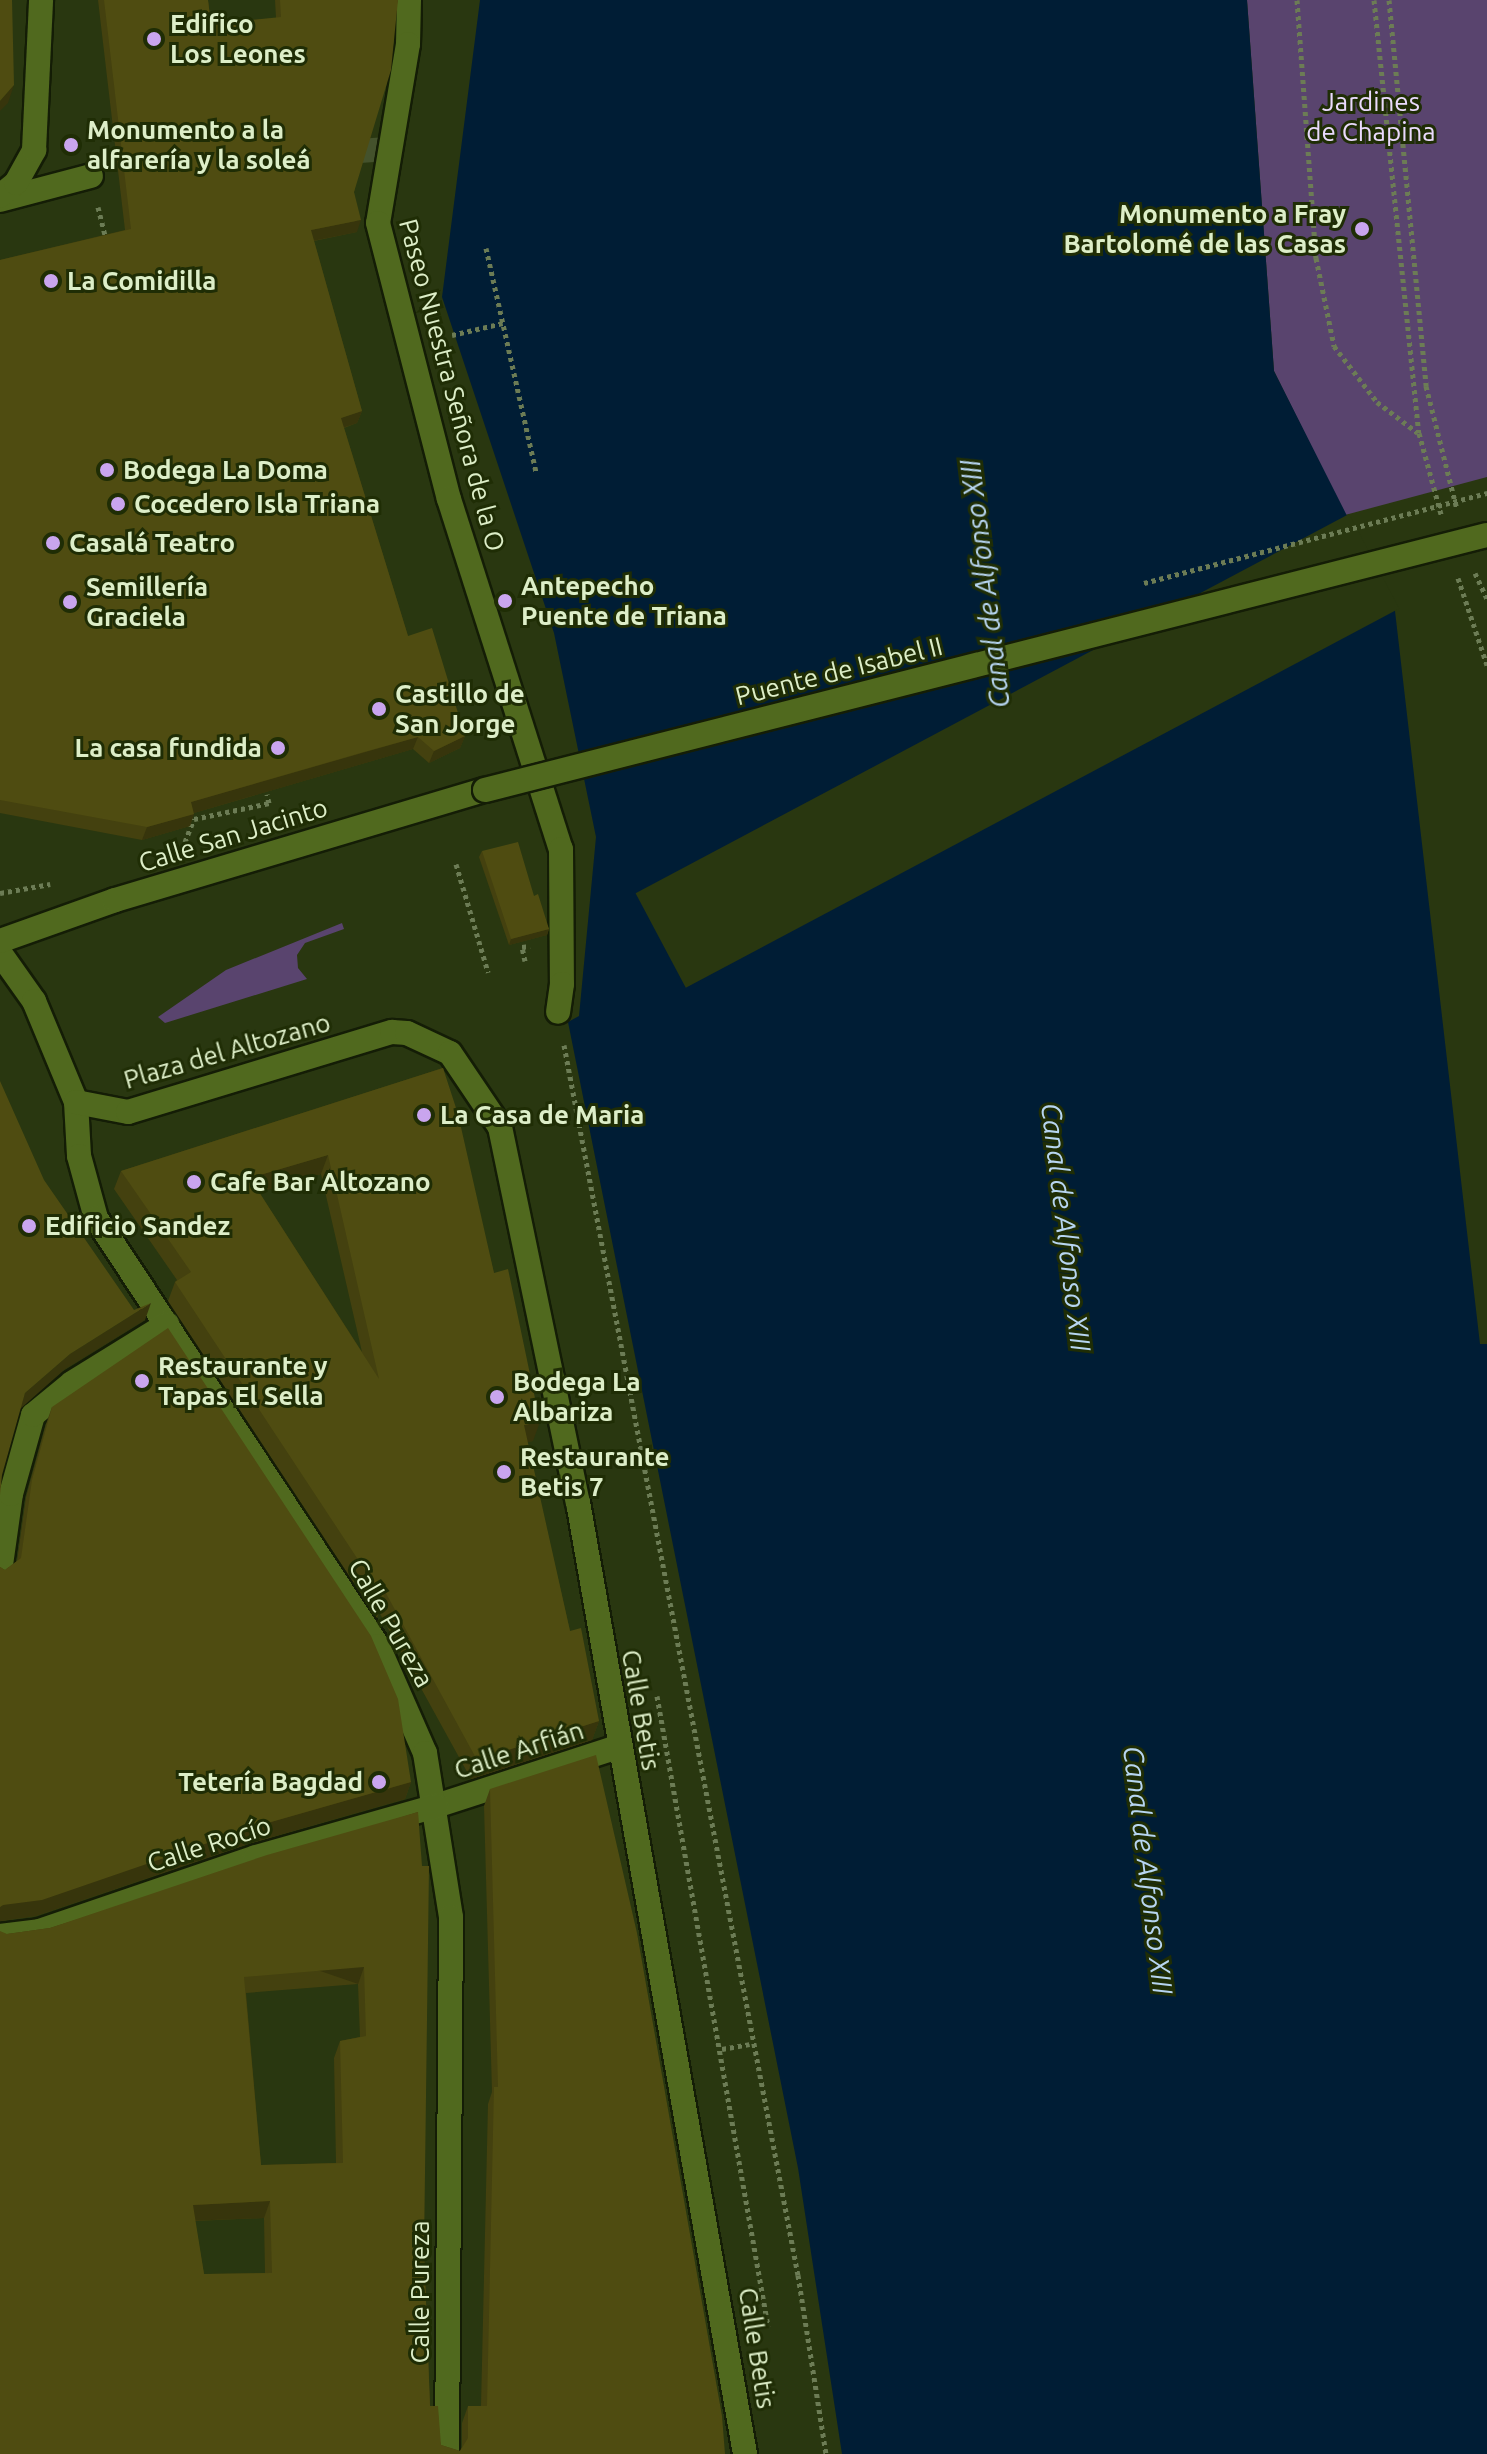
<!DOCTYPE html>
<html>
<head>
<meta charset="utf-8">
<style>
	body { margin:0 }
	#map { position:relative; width:1487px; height:2454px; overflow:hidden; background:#293710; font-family:Ubuntu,sans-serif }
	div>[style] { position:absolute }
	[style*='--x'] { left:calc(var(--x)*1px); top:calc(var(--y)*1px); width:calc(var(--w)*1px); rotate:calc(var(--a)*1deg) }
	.green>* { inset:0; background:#59446e }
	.water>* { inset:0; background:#001d35 }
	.pier>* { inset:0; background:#293710; transform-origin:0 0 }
	.pedestrian-tunnel>* { height:24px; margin-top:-12px; transform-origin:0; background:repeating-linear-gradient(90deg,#44522c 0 24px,transparent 0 36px) }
	.path>* { height:5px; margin-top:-2.5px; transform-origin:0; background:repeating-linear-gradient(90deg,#6c7c55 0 4px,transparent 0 8px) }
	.roads { filter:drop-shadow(2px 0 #141d06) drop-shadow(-2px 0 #141d06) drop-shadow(0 2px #141d06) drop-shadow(0 -2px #141d06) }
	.pedestrian>* { height:24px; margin:-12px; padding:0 12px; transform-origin:12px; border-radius:12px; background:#50691e }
	.minor>* { height:24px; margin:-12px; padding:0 12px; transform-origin:12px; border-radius:12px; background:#50691e }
	.tertiary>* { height:24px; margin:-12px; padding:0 12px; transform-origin:12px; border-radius:12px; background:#50691e }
	.path-bridge>* { height:5px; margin-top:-2.5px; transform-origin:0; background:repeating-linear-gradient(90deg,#6c7c55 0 4px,transparent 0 8px) }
	.bridges { filter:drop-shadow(2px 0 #141d06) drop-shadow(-2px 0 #141d06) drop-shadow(0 2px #141d06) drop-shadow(0 -2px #141d06) }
	.tertiary-bridge>* { height:24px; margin:-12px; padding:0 12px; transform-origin:12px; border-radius:12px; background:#50691e }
	.wall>* { inset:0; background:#44410f }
	.shaded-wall>* { inset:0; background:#37350c; transform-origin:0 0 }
	.building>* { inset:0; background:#4f4c11 }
	.dots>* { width:22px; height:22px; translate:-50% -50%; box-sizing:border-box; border:4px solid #1f2d05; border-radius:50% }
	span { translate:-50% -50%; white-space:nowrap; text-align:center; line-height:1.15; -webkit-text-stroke:6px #1f2d05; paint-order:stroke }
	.poi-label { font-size:26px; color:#ddeec8; font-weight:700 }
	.left { translate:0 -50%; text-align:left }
	.right { translate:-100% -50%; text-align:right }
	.park-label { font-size:26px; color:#eadafd }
	.street-label { font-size:26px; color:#ddeec8 }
	.water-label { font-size:28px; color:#b7d5f1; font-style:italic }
</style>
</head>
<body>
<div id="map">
	<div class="green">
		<div style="clip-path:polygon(1247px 0,1487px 0,1487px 477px,1345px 515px,1274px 371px)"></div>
		<div style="clip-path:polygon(342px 923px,344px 929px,305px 943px,297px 955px,298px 968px,307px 979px,165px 1023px,158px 1017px,226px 970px)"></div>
	</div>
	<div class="water">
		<div style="clip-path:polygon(480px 0,1247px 0,1274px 371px,1395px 611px,1480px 1344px,1487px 1344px,1487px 2454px,842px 2454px,798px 2168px,568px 1022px,579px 1016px,596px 837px,554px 633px,442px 297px)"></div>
	</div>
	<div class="pier">
		<div style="left:1349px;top:514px;width:107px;height:808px;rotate:62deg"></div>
	</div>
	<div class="pedestrian-tunnel">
		<div style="--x:359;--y:151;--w:29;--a:-4"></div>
	</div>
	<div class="path">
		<div style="--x:1297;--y:0;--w:259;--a:85.8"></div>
		<div style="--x:1316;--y:258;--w:90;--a:78.4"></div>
		<div style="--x:1334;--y:346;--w:71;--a:52.5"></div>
		<div style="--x:1377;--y:402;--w:51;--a:37.1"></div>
		<div style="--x:1374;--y:0;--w:435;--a:84.1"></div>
		<div style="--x:1419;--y:433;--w:84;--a:74.8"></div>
		<div style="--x:1389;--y:0;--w:388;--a:84.5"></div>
		<div style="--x:1426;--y:386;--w:127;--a:75.9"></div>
		<div style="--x:98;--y:207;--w:34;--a:76"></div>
		<div style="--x:486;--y:248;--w:230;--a:77.4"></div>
		<div style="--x:452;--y:335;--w:52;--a:-13.2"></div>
		<div style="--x:1475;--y:573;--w:29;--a:65"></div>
		<div style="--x:1458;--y:578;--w:92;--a:71.6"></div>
		<div style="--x:185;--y:842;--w:25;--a:-69"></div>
		<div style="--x:194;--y:819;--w:77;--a:-12"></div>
		<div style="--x:269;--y:803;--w:9;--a:-103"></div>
		<div style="--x:456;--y:864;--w:113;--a:73.5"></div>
		<div style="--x:0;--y:893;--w:51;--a:-10.2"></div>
		<div style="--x:525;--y:961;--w:14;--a:-102"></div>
		<div style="--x:522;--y:947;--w:8;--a:-7"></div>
		<div style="--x:564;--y:1045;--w:1252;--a:79.23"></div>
		<div style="--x:798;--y:2275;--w:181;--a:81.1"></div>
		<div style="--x:657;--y:1696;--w:640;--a:80.01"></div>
		<div style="--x:722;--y:2049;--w:28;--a:-10"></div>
	</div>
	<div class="roads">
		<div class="pedestrian">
			<div style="--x:409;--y:0;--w:44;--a:91.3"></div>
			<div style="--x:408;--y:44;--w:181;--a:99.5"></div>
			<div style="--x:378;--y:223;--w:285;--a:75.6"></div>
			<div style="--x:449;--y:499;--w:367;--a:72.3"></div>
			<div style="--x:561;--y:849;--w:135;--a:89.6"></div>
			<div style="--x:562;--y:984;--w:28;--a:98"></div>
			<div style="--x:0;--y:200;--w:94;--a:-14.8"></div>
			<div style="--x:436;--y:1806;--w:191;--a:-18"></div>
		</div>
		<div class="minor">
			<div style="--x:0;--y:953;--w:59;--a:54.7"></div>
			<div style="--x:34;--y:1001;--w:109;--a:67.4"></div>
			<div style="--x:76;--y:1102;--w:54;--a:86.8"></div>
			<div style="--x:79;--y:1156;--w:64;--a:74.7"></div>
			<div style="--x:96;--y:1218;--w:513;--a:56.62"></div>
			<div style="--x:378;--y:1646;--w:117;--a:66.3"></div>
			<div style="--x:425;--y:1753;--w:166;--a:81"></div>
			<div style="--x:451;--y:1917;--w:537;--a:90.43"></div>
			<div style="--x:76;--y:1102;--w:53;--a:10.9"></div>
			<div style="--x:128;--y:1112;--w:276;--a:-16.9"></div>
			<div style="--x:392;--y:1032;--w:15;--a:4"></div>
			<div style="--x:407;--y:1033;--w:47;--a:24.9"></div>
			<div style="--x:450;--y:1053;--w:89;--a:56"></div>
			<div style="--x:500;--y:1127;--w:383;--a:78.3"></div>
			<div style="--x:578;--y:1502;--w:967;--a:80.05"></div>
			<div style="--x:0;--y:1572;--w:79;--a:-82"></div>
			<div style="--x:11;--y:1494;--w:82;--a:-74.4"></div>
			<div style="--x:33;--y:1415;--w:50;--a:-39.4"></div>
			<div style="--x:72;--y:1383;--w:112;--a:-31.8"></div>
			<div style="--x:0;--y:1936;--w:39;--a:-7"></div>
			<div style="--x:39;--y:1931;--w:229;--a:-18.8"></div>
			<div style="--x:256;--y:1857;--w:187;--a:-15.8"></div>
		</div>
		<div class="tertiary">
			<div style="--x:0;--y:196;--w:21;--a:-39"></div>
			<div style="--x:16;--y:183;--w:38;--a:-61"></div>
			<div style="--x:34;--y:150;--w:150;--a:-87.3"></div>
			<div style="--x:0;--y:941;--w:122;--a:-19.6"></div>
			<div style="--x:115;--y:900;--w:386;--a:-16.6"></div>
		</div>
	</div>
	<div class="path-bridge">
		<div style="--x:1144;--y:583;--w:355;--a:-14.7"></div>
	</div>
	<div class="bridges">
		<div class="tertiary-bridge">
			<div style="--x:485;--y:790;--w:1034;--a:-14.28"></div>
		</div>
	</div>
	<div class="wall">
		<div style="clip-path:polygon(98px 0,208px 0,211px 24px,276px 18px,275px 0,398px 0,354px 192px,357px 232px,314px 241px,362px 411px,357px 423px,344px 428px,408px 636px,465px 736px,460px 748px,429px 763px,413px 749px,194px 813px,190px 826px,142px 840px,0 813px,0 260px,125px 230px)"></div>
		<div style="clip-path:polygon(482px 851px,534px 896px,549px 929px,547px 935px,509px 945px,479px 857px)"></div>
		<div style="clip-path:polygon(evenodd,443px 1068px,494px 1273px,533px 1441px,527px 1442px,570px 1631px,599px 1721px,592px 1740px,471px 1779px,379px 1612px,377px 1618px,168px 1301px,175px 1282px,177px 1280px,114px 1189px,121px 1171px,443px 1068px,321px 1174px,362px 1352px,259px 1192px,321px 1174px)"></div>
		<div style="clip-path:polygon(52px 1407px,411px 1782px,405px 1799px,251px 1843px,36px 1916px,0 1921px,0 1567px,5px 1570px,17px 1561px,26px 1497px,46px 1424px)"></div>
		<div style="clip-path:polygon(evenodd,490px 1789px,725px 2454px,0 2454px,7px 1934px,50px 1928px,418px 1812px,424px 2249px,430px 2406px,441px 2445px,460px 2451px,462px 2447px,462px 2423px,468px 2406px,481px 2406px,488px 2104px,492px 2092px,484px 1806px,490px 1789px,358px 1984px,360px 2037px,340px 2041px,334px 2058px,336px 2163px,261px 2165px,246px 1993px,358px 1984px,490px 1789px,264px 2218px,265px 2273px,204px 2274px,195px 2221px,264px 2218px)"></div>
	</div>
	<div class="shaded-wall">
		<div style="clip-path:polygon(14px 85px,8px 103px,0 111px,0 101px)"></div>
		<div style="clip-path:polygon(361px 220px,357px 232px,307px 242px,311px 230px)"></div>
		<div style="clip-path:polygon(362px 411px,357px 423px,336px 430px,341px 418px)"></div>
		<div style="clip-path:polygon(465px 736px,460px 748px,429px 763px,434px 751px)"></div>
		<div style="clip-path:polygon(418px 737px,413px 749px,187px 815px,191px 802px)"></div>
		<div style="clip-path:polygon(194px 814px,190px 826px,142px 840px,147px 827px)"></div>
		<div style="clip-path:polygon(549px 929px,547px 935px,509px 945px,511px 939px)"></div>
		<div style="clip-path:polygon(328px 1155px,321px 1174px,244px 1197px,250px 1178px)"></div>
		<div style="clip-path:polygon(151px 1303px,145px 1320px,64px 1370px,19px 1410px,25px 1393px,70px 1354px)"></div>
		<div style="clip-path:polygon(540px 1422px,533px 1441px,517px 1444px,524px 1425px)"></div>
		<div style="clip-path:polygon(599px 1721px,592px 1740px,471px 1779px,477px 1760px)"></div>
		<div style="clip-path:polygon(411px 1782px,405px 1799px,251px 1843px,36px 1916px,0 1921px,0 1907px,3px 1905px,257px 1826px)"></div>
		<div style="left:364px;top:1967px;width:18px;height:120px;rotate:109deg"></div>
		<div style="clip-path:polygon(270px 2201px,264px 2218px,186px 2221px,193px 2205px)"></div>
	</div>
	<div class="building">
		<div style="clip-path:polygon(0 0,12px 0,14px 85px,0 101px)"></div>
		<div style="clip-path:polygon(104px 0,208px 0,211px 24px,281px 17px,280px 0,398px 0,391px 70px,354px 192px,361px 220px,311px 230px,362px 411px,341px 418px,408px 636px,432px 628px,465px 736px,434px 751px,418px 737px,364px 752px,191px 802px,194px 814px,147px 827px,0 800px,0 260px,131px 229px)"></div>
		<div style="clip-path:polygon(518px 842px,534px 896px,538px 894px,549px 929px,511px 939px,482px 851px)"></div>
		<div style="clip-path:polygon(evenodd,443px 1068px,458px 1114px,494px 1273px,508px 1269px,540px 1422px,524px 1425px,570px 1631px,581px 1628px,599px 1721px,477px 1760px,382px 1586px,384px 1599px,175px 1282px,191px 1272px,121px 1171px,443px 1068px,328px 1155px,379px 1379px,250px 1178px,328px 1155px)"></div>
		<div style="clip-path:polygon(0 1081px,44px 1180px,134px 1310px,151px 1303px,70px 1354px,25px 1393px,2px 1475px,0 1495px)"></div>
		<div style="clip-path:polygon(168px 1328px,371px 1636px,398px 1699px,411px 1782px,257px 1826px,42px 1900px,3px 1905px,0 1907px,0 1567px,5px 1570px,21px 1558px,32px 1480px,52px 1407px)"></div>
		<div style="clip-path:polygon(evenodd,596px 1755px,637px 1933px,722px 2416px,725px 2454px,0 2454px,0 1931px,7px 1934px,50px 1928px,267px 1855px,418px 1812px,422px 1866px,429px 1866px,424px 2249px,430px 2406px,438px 2406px,441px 2445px,460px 2451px,468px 2438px,468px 2406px,487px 2406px,494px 2087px,498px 2087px,490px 1789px,596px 1755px,364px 1967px,366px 2036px,340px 2041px,343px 2163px,261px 2165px,244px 1977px,364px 1967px,596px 1755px,270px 2201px,272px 2273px,204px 2274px,193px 2205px,270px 2201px)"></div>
	</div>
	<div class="dots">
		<div style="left:154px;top:39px;background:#c9a5ee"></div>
		<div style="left:71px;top:145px;background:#c9a5ee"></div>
		<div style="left:1362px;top:229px;background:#c9a5ee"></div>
		<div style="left:51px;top:281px;background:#c9a5ee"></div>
		<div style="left:107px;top:470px;background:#c9a5ee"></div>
		<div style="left:118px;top:504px;background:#c9a5ee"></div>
		<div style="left:53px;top:543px;background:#c9a5ee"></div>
		<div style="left:505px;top:601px;background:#c9a5ee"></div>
		<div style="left:70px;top:602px;background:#c9a5ee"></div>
		<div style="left:379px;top:709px;background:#c9a5ee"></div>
		<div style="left:278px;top:748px;background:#c9a5ee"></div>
		<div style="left:424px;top:1115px;background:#c9a5ee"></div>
		<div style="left:194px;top:1182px;background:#c9a5ee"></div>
		<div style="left:29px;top:1226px;background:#c9a5ee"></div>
		<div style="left:142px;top:1381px;background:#c9a5ee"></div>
		<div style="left:497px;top:1397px;background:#c9a5ee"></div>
		<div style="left:504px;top:1472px;background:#c9a5ee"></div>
		<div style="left:379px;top:1782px;background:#c9a5ee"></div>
	</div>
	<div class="poi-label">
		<span class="left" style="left:170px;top:39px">Edifico<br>Los Leones</span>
		<span class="left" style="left:87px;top:145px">Monumento a la<br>alfarería y la soleá</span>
		<span class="right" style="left:1346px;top:229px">Monumento a Fray<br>Bartolomé de las Casas</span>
		<span class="left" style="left:67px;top:281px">La Comidilla</span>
		<span class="left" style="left:123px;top:470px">Bodega La Doma</span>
		<span class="left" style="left:134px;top:504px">Cocedero Isla Triana</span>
		<span class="left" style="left:69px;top:543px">Casalá Teatro</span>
		<span class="left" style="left:521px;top:601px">Antepecho<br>Puente de Triana</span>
		<span class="left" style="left:86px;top:602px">Semillería<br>Graciela</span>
		<span class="left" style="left:395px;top:709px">Castillo de<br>San Jorge</span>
		<span class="right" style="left:262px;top:748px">La casa fundida</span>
		<span class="left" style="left:440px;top:1115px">La Casa de Maria</span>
		<span class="left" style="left:210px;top:1182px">Cafe Bar Altozano</span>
		<span class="left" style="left:45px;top:1226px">Edificio Sandez</span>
		<span class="left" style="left:158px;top:1381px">Restaurante y<br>Tapas El Sella</span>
		<span class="left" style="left:513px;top:1397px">Bodega La<br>Albariza</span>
		<span class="left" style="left:520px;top:1472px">Restaurante<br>Betis 7</span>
		<span class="right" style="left:363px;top:1782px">Tetería Bagdad</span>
	</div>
	<div class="park-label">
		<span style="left:1371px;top:117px">Jardines<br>de Chapina</span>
	</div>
	<div class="street-label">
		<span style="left:452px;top:385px;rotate:75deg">Paseo Nuestra Señora de la O</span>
		<span style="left:839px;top:671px;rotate:-14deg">Puente de Isabel II</span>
		<span style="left:233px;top:835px;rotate:-17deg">Calle San Jacinto</span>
		<span style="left:227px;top:1051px;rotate:-16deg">Plaza del Altozano</span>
		<span style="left:391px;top:1623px;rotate:60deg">Calle Pureza</span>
		<span style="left:641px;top:1710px;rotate:80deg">Calle Betis</span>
		<span style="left:519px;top:1750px;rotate:-18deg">Calle Arfián</span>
		<span style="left:209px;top:1844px;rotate:-18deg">Calle Rocío</span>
		<span style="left:420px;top:2292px;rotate:-90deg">Calle Pureza</span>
		<span style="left:757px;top:2348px;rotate:81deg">Calle Betis</span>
	</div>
	<div class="water-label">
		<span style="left:985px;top:584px;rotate:-97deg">Canal de Alfonso XIII</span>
		<span style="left:1066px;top:1227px;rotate:83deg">Canal de Alfonso XIII</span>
		<span style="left:1148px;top:1870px;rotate:83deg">Canal de Alfonso XIII</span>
	</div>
</div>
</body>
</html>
